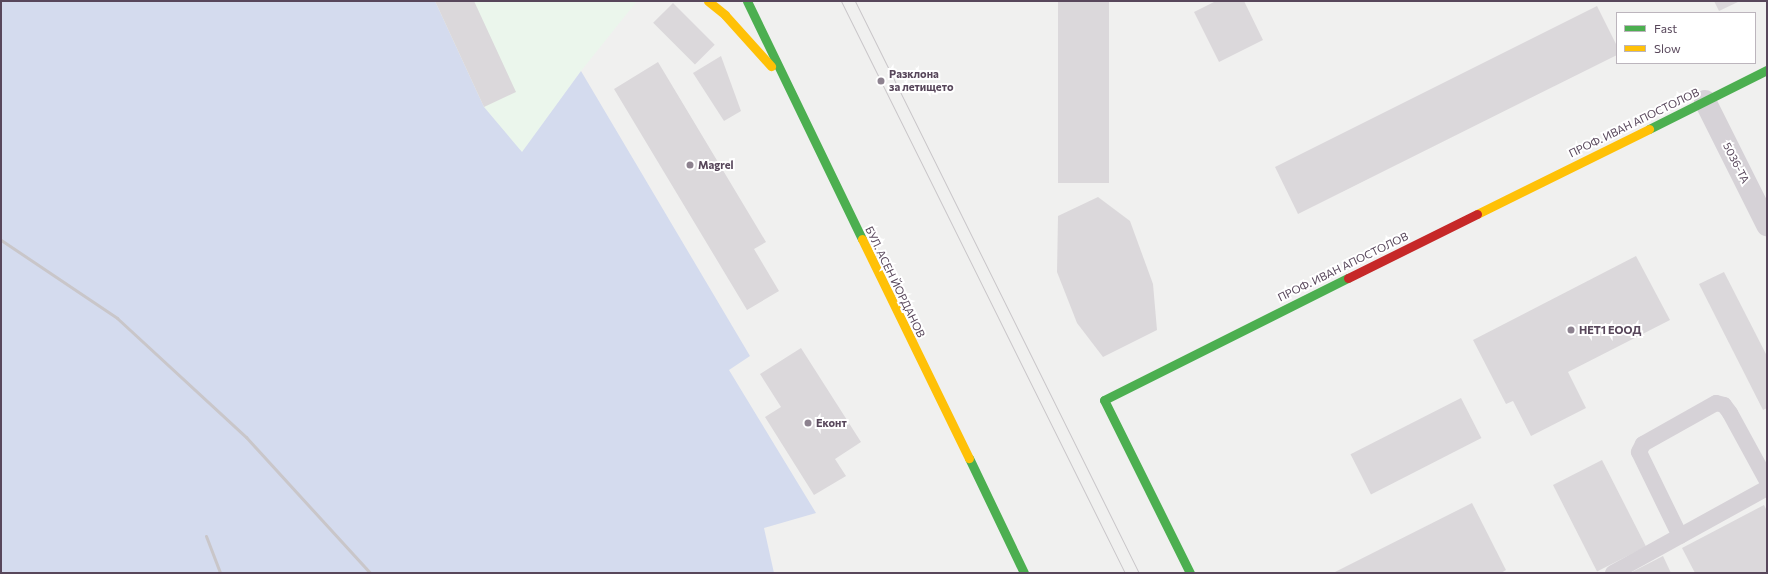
<!DOCTYPE html>
<html>
<head>
<meta charset="utf-8">
<style>
	body { margin:0 }
	#map { position:relative; width:1768px; height:574px; overflow:hidden; background:#f0f0ef; font-family:Commissioner,sans-serif }
	div>[style] { position:absolute }
	[style*='--x'] { left:calc(var(--x)*1px); top:calc(var(--y)*1px); width:calc(var(--w)*1px); rotate:calc(var(--a)*1deg) }
	.commercial>* { inset:0; background:#ebf6ec }
	.green>* { inset:0; background:#d4dbee }
	.building>* { inset:0; background:#dbd8db; transform-origin:0 0 }
	.lane>* { height:16px; margin:-8px; padding:0 8px; transform-origin:8px; border-radius:8px; background:#d6d2d7 }
	.street>* { height:22px; margin:-11px; padding:0 11px; transform-origin:11px; border-radius:11px; background:#d6d2d7 }
	.fast>* { height:9px; margin:-4.5px; padding:0 4.5px; transform-origin:4.5px; border-radius:4.5px; background:#4caf50 }
	.slow>* { height:9px; margin:-4.5px; padding:0 4.5px; transform-origin:4.5px; border-radius:4.5px; background:#ffc107 }
	.jam>* { height:9px; margin:-4.5px; padding:0 4.5px; transform-origin:4.5px; border-radius:4.5px; background:#c62828 }
	.tram>* { height:1px; margin:-0.5px; padding:0 0.5px; transform-origin:0.5px; border-radius:0.5px; background:#c9c6c9 }
	.rail>* { height:3px; margin:-1.5px; padding:0 1.5px; transform-origin:1.5px; border-radius:1.5px; background:#c9c6c9 }
	.dots>* { width:11px; height:11px; translate:-50% -50%; box-sizing:border-box; border:2px solid #fff; border-radius:50% }
	span { translate:-50% -50%; white-space:nowrap; text-align:center; line-height:1.15; -webkit-text-stroke:4px #fff; paint-order:stroke }
	.poi-label { font-size:11px; color:#58475b; font-weight:700 }
	.left { translate:0 -50%; text-align:left }
	.street-label { font-size:11px; color:#58475b }
	.frame { position:absolute; inset:0; border:2px solid #58475b; pointer-events:none }
	.legend { position:absolute; left:1616px; top:12px; width:140px; height:52px; box-sizing:border-box; background:#fff; border:1px solid #bcb5bd; margin:0; padding:5px 7px; list-style:none; font-size:12px; color:#58475b }
	.legend li { display:flex; align-items:center; gap:8px; height:20px }
	.legend b { width:20px; border:1px solid #bcb5bd }
</style>
</head>
<body>
<div id="map">
	<div class="commercial">
		<div style="clip-path:polygon(435px 1px,637px 1px,581px 71px,522px 153px,484px 107px)"></div>
	</div>
	<div class="green">
		<div style="clip-path:polygon(1px 1px,435px 1px,484px 107px,522px 152px,581px 71px,750px 356px,729px 370px,816px 513px,764px 528px,774px 573px,1px 573px)"></div>
	</div>
	<div class="building">
		<div style="clip-path:polygon(435px 1px,474px 1px,516px 92px,484px 107px)"></div>
		<div style="left:1058px;top:1px;width:51px;height:182px"></div>
		<div style="clip-path:polygon(1216px 1px,1244px 1px,1263px 40px,1219px 62px,1194px 12px)"></div>
		<div style="clip-path:polygon(1714px 1px,1740px 1px,1719px 11px)"></div>
		<div style="left:673px;top:3px;width:59px;height:28px;rotate:45deg"></div>
		<div style="clip-path:polygon(1597px 6px,1617px 46px,1617px 55px,1298px 214px,1275px 167px)"></div>
		<div style="clip-path:polygon(721px 56px,741px 111px,724px 121px,693px 73px)"></div>
		<div style="clip-path:polygon(658px 62px,766px 242px,754px 249px,779px 291px,747px 310px,614px 89px)"></div>
		<div style="clip-path:polygon(1098px 197px,1130px 221px,1153px 284px,1157px 330px,1103px 357px,1077px 323px,1057px 272px,1058px 216px)"></div>
		<div style="clip-path:polygon(1636px 256px,1670px 320px,1568px 372px,1586px 408px,1531px 436px,1513px 401px,1506px 404px,1473px 340px)"></div>
		<div style="clip-path:polygon(1724px 272px,1767px 356px,1767px 408px,1763px 410px,1699px 284px)"></div>
		<div style="clip-path:polygon(801px 348px,861px 442px,835px 459px,846px 476px,814px 495px,765px 417px,781px 407px,760px 374px)"></div>
		<div style="left:1461px;top:398px;width:45px;height:124px;rotate:63deg"></div>
		<div style="left:1602px;top:460px;width:97px;height:55px;rotate:63deg"></div>
		<div style="clip-path:polygon(1472px 503px,1506px 570px,1501px 573px,1333px 573px)"></div>
		<div style="clip-path:polygon(1764px 505px,1767px 511px,1767px 573px,1695px 573px,1682px 548px)"></div>
		<div style="clip-path:polygon(1663px 556px,1671px 573px,1630px 573px)"></div>
	</div>
	<div class="lane">
		<div style="--x:1767;--y:481;--w:77;--a:-118.6"></div>
		<div style="--x:1730;--y:413;--w:10;--a:-127"></div>
		<div style="--x:1724;--y:405;--w:8;--a:-166"></div>
		<div style="--x:1716;--y:403;--w:84;--a:150.7"></div>
		<div style="--x:1643;--y:444;--w:9;--a:117"></div>
		<div style="--x:1639;--y:452;--w:93;--a:64"></div>
		<div style="--x:1680;--y:536;--w:99;--a:-28.9"></div>
		<div style="--x:1613;--y:573;--w:77;--a:-28.9"></div>
	</div>
	<div class="street">
		<div style="--x:1705;--y:101;--w:139;--a:63.4"></div>
	</div>
	<div class="fast">
		<div style="--x:747;--y:1;--w:264;--a:64.2"></div>
		<div style="--x:1649;--y:129;--w:132;--a:-26.6"></div>
		<div style="--x:969;--y:458;--w:127;--a:64.4"></div>
		<div style="--x:1190;--y:573;--w:193;--a:-116.4"></div>
		<div style="--x:1104;--y:400;--w:273;--a:-26.6"></div>
	</div>
	<div class="slow">
		<div style="--x:708;--y:1;--w:22;--a:39"></div>
		<div style="--x:725;--y:15;--w:69;--a:48"></div>
		<div style="--x:1477;--y:214;--w:192;--a:-26.3"></div>
		<div style="--x:862;--y:239;--w:244;--a:64"></div>
	</div>
	<div class="jam">
		<div style="--x:1348;--y:278;--w:144;--a:-26.4"></div>
	</div>
	<div class="tram">
		<div style="--x:841;--y:1;--w:639;--a:63.6"></div>
		<div style="--x:855;--y:1;--w:639;--a:63.6"></div>
	</div>
	<div class="rail">
		<div style="--x:1;--y:240;--w:140;--a:33.9"></div>
		<div style="--x:117;--y:318;--w:176;--a:42.7"></div>
		<div style="--x:246;--y:437;--w:184;--a:47.6"></div>
		<div style="--x:206;--y:536;--w:40;--a:69"></div>
	</div>
	<div class="dots">
		<div style="left:881px;top:81px;background:#8d828f"></div>
		<div style="left:690px;top:165px;background:#8d828f"></div>
		<div style="left:1571px;top:330px;background:#8d828f"></div>
		<div style="left:808px;top:423px;background:#8d828f"></div>
	</div>
	<div class="poi-label">
		<span class="left" style="left:889px;top:81px">Разклона<br>за летището</span>
		<span class="left" style="left:698px;top:165px">Magrel</span>
		<span class="left" style="left:1579px;top:330px">НЕТ1 ЕООД</span>
		<span class="left" style="left:816px;top:423px">Еконт</span>
	</div>
	<div class="street-label">
		<span style="left:1634px;top:123px;rotate:-26deg">ПРОФ. ИВАН АПОСТОЛОВ</span>
		<span style="left:1736px;top:163px;rotate:63deg">5036-ТА</span>
		<span style="left:1343px;top:267px;rotate:-26deg">ПРОФ. ИВАН АПОСТОЛОВ</span>
		<span style="left:895px;top:282px;rotate:64deg">БУЛ. АСЕН ЙОРДАНОВ</span>
	</div>
	<div class="frame"></div>
	<ul class="legend">
	<li><b style="height:5px;background:#4caf50"></b>Fast</li>
	<li><b style="height:5px;background:#ffc107"></b>Slow</li>
	</ul>
</div>
</body>
</html>
